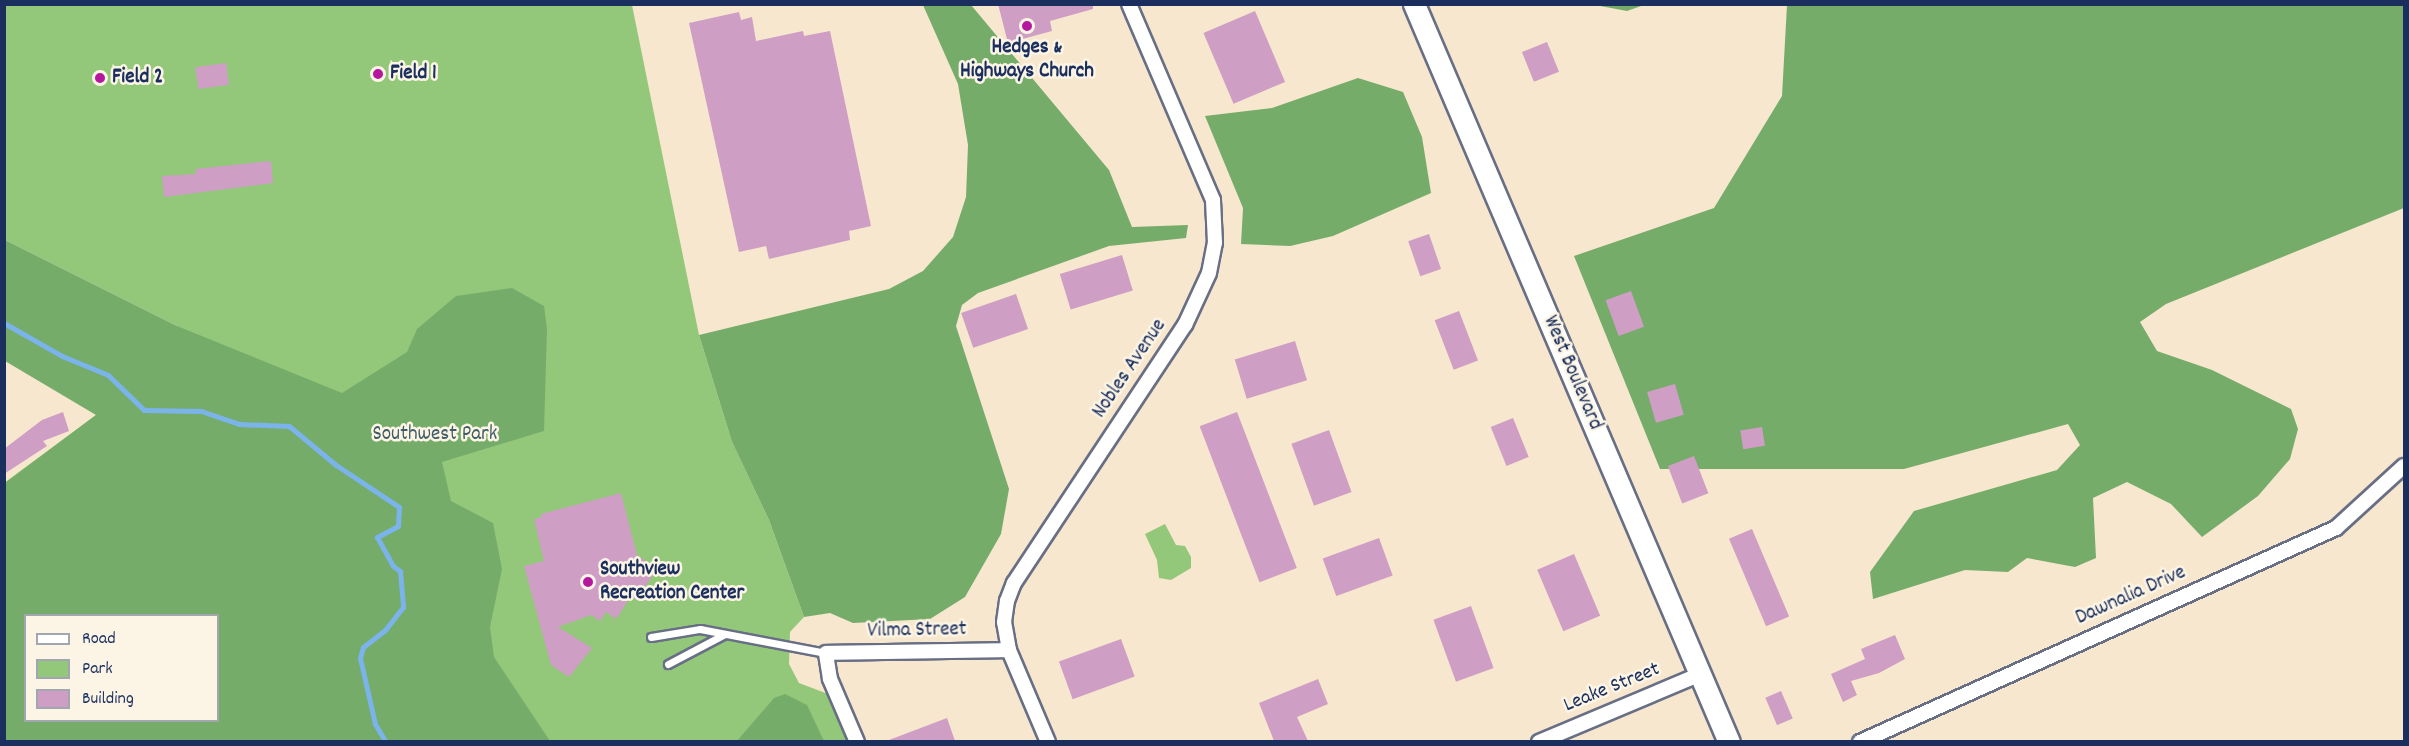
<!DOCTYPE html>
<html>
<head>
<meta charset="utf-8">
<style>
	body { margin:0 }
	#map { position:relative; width:2409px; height:746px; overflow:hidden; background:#f7e7ce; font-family:Dekko,sans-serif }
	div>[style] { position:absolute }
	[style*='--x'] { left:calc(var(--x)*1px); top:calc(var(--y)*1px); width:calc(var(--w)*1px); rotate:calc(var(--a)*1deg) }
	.green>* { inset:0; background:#93c87a }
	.forest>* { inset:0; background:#76ac6a }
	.stream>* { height:5px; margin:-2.5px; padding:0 2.5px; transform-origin:2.5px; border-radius:2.5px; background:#7bb3eb }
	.building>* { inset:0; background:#ce9ec4; transform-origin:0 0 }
	.roads { filter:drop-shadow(2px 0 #686f85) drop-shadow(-2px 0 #686f85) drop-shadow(0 2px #686f85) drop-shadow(0 -2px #686f85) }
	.lane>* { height:7px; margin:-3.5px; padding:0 3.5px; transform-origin:3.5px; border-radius:3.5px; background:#fff }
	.street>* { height:14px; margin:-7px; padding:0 7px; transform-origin:7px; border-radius:7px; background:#fff }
	.primary>* { height:21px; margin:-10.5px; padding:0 10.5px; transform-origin:10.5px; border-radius:10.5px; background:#fff }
	.dots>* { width:16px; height:16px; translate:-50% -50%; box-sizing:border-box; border:3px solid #fcf5e5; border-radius:50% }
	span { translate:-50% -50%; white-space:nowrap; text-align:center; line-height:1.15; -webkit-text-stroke:5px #fcf5e5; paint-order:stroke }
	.poi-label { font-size:21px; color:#1b2f5e; font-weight:700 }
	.left { translate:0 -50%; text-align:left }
	.street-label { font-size:21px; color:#1b2f5e }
	.park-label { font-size:21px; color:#3f5d66 }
	.frame { position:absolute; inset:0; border:6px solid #1b2f5e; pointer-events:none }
	.legend { position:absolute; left:24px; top:614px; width:195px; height:108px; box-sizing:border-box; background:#fcf5e5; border:2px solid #a2a6af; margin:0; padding:8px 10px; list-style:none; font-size:18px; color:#1b2f5e }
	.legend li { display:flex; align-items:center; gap:12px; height:30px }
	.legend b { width:30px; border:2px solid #a2a6af }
</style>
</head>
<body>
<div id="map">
	<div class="green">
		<div style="clip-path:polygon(evenodd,5px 5px,632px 5px,699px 335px,732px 442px,769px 520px,804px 617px,790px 632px,789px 664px,799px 683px,828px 694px,847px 741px,5px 741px,4px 483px,96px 415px,177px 326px,5px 240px,5px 5px,26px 616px,218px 616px,218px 720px,26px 720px,26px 616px)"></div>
		<div style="clip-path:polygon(1165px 524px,1176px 545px,1185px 546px,1191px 557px,1191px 568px,1171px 580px,1159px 578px,1157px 560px,1145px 534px)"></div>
	</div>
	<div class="forest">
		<div style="clip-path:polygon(923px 5px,971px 5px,1109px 170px,1132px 227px,1188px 225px,1186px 238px,1109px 246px,978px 293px,962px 305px,956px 326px,1009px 489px,1001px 534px,965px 597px,930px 619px,853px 623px,830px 613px,804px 617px,769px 520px,732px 442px,699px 335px,889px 289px,923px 271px,953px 237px,966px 197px,968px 145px,958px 84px)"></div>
		<div style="clip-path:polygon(1595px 5px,1643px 4px,1644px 5px,1627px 11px)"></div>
		<div style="clip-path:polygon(1787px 5px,2404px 5px,2404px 208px,2166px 304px,2140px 322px,2157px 351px,2212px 370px,2291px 409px,2298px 429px,2290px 459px,2258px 496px,2202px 537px,2171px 504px,2127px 482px,2093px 498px,2096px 558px,2075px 567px,2027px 558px,2008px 572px,1965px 570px,1873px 599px,1870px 572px,1914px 511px,2057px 470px,2080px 445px,2068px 424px,1904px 469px,1660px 469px,1574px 256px,1714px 208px,1782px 96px)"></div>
		<div style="clip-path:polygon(1358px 78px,1403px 92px,1422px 137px,1431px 193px,1333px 236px,1290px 246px,1241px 244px,1243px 208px,1205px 116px,1272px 108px)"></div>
		<div style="clip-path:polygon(evenodd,5px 240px,177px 326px,342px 393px,407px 352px,417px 329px,456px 296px,512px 288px,544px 306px,547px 329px,544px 431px,442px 462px,451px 501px,493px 523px,502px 569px,490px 627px,494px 657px,550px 741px,5px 741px,5px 483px,96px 415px,5px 361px,5px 240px,26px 616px,218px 616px,218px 720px,26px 720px,26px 616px)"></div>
		<div style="clip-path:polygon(785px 694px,807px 705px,824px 741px,737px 741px,774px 698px)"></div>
	</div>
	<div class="stream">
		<div style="--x:4;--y:323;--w:67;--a:29.6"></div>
		<div style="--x:62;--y:356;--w:50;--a:22.4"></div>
		<div style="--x:108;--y:375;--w:50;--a:44.2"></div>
		<div style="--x:144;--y:410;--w:57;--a:1"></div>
		<div style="--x:201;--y:411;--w:40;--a:18.9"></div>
		<div style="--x:239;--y:424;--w:50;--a:2.3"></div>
		<div style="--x:289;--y:426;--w:61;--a:39.7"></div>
		<div style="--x:336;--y:465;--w:76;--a:33.7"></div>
		<div style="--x:399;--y:507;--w:19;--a:93"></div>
		<div style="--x:398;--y:526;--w:24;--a:152"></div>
		<div style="--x:377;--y:537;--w:33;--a:61"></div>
		<div style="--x:393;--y:566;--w:9;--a:36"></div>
		<div style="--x:400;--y:571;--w:36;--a:85"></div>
		<div style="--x:403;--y:607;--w:29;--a:128"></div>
		<div style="--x:385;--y:630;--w:28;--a:142"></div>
		<div style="--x:363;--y:647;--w:11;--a:105"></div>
		<div style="--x:360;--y:658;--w:68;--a:77.2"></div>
		<div style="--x:375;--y:724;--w:21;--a:59"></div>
	</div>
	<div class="building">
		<div style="clip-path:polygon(998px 4px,1093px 4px,1093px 9px,1050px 21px,1052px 31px,1008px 43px)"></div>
		<div style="left:1255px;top:11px;width:77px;height:56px;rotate:67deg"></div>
		<div style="clip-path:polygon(739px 12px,741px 20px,752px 17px,756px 41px,803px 31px,804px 36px,830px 31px,871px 226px,849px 231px,850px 240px,769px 259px,766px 246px,739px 252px,689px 23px)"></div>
		<div style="left:1547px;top:42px;width:32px;height:27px;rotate:68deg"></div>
		<div style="left:226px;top:63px;width:22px;height:31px;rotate:82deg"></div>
		<div style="clip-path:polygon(271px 161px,273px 183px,164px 197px,162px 176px,196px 174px,195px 169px)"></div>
		<div style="left:1429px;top:234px;width:37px;height:22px;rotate:71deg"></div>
		<div style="left:1122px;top:255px;width:37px;height:65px;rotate:73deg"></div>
		<div style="left:1631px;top:291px;width:38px;height:27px;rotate:70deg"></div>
		<div style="left:1016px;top:294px;width:37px;height:58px;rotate:71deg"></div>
		<div style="left:1459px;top:311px;width:53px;height:26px;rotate:69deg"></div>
		<div style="left:1295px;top:341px;width:41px;height:63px;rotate:73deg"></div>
		<div style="left:1675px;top:384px;width:32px;height:29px;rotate:74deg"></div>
		<div style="clip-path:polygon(63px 412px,69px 431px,43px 441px,47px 446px,4px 474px,4px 449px,42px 420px)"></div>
		<div style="left:1237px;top:412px;width:167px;height:40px;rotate:69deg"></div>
		<div style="left:1513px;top:418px;width:42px;height:24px;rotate:68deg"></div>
		<div style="left:1762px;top:427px;width:19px;height:22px;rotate:81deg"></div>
		<div style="left:1329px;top:430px;width:66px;height:40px;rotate:70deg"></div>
		<div style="left:1694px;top:456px;width:40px;height:28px;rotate:69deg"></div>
		<div style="clip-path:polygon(621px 493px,637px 555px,657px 569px,636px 600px,631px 596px,616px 619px,606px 612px,600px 621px,591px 615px,558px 627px,592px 648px,569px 677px,551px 665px,524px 566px,544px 561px,534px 519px,542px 517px,541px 514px)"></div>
		<div style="left:1752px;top:529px;width:95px;height:25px;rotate:67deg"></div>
		<div style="left:1379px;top:538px;width:40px;height:60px;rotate:70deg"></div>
		<div style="left:1574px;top:554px;width:67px;height:40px;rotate:67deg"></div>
		<div style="left:1471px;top:606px;width:66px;height:40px;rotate:70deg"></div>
		<div style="clip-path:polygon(1895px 635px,1905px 659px,1879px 673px,1851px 681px,1857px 695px,1843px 702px,1831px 674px,1865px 659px,1861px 649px)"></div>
		<div style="left:1121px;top:639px;width:40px;height:66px;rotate:70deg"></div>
		<div style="clip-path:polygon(1318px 679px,1328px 704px,1297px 717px,1308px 741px,1274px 741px,1259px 703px)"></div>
		<div style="left:1781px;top:691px;width:30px;height:17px;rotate:67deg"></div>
		<div style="clip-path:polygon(947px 718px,955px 741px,889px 741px,889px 740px)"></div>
	</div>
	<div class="roads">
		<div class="lane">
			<div style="--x:651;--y:637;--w:50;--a:-9.3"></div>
			<div style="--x:700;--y:629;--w:128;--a:10.8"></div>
			<div style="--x:668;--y:664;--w:64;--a:-27.8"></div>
		</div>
		<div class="street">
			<div style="--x:857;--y:742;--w:69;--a:-113.2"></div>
			<div style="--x:830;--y:679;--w:26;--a:-99"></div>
			<div style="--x:826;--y:653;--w:183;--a:-0.9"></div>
			<div style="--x:1048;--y:742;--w:100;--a:-113"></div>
			<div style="--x:1009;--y:650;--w:28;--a:-100"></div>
			<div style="--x:1004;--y:622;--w:21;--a:-82"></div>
			<div style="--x:1007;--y:601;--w:19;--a:-69"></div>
			<div style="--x:1014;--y:583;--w:310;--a:-56.5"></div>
			<div style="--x:1185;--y:325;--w:57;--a:-65.2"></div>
			<div style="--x:1209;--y:273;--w:31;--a:-79"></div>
			<div style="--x:1215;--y:243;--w:43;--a:-92.7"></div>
			<div style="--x:1213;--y:200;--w:213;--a:-113.2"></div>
			<div style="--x:1539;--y:742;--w:176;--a:-22.8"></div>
			<div style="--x:1860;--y:742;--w:522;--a:-24.21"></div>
			<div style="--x:2336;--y:528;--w:92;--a:-42.4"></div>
		</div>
		<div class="primary">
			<div style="--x:1414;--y:4;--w:802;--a:66.89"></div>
		</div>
	</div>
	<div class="dots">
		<div style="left:1027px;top:26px;background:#b5179e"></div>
		<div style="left:378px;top:74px;background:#b5179e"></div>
		<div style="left:100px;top:78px;background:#b5179e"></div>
		<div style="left:588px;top:582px;background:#b5179e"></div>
	</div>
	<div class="poi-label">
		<span style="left:1027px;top:60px">Hedges &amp;<br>Highways Church</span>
		<span class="left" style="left:390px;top:74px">Field 1</span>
		<span class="left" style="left:112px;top:78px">Field 2</span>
		<span class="left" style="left:600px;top:582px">Southview<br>Recreation Center</span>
	</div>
	<div class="street-label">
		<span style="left:1130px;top:369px;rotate:-56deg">Nobles Avenue</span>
		<span style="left:1572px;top:373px;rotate:67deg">West Boulevard</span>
		<span style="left:2131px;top:596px;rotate:-24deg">Dawnalia Drive</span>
		<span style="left:917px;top:631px;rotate:-1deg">Vilma Street</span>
		<span style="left:1612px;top:688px;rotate:-22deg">Leake Street</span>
	</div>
	<div class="park-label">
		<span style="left:435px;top:435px">Southwest Park</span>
	</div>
	<div class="frame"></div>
	<ul class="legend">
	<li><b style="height:8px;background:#fff"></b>Road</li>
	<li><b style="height:16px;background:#93c87a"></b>Park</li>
	<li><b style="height:16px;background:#ce9ec4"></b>Building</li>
	</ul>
</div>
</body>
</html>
